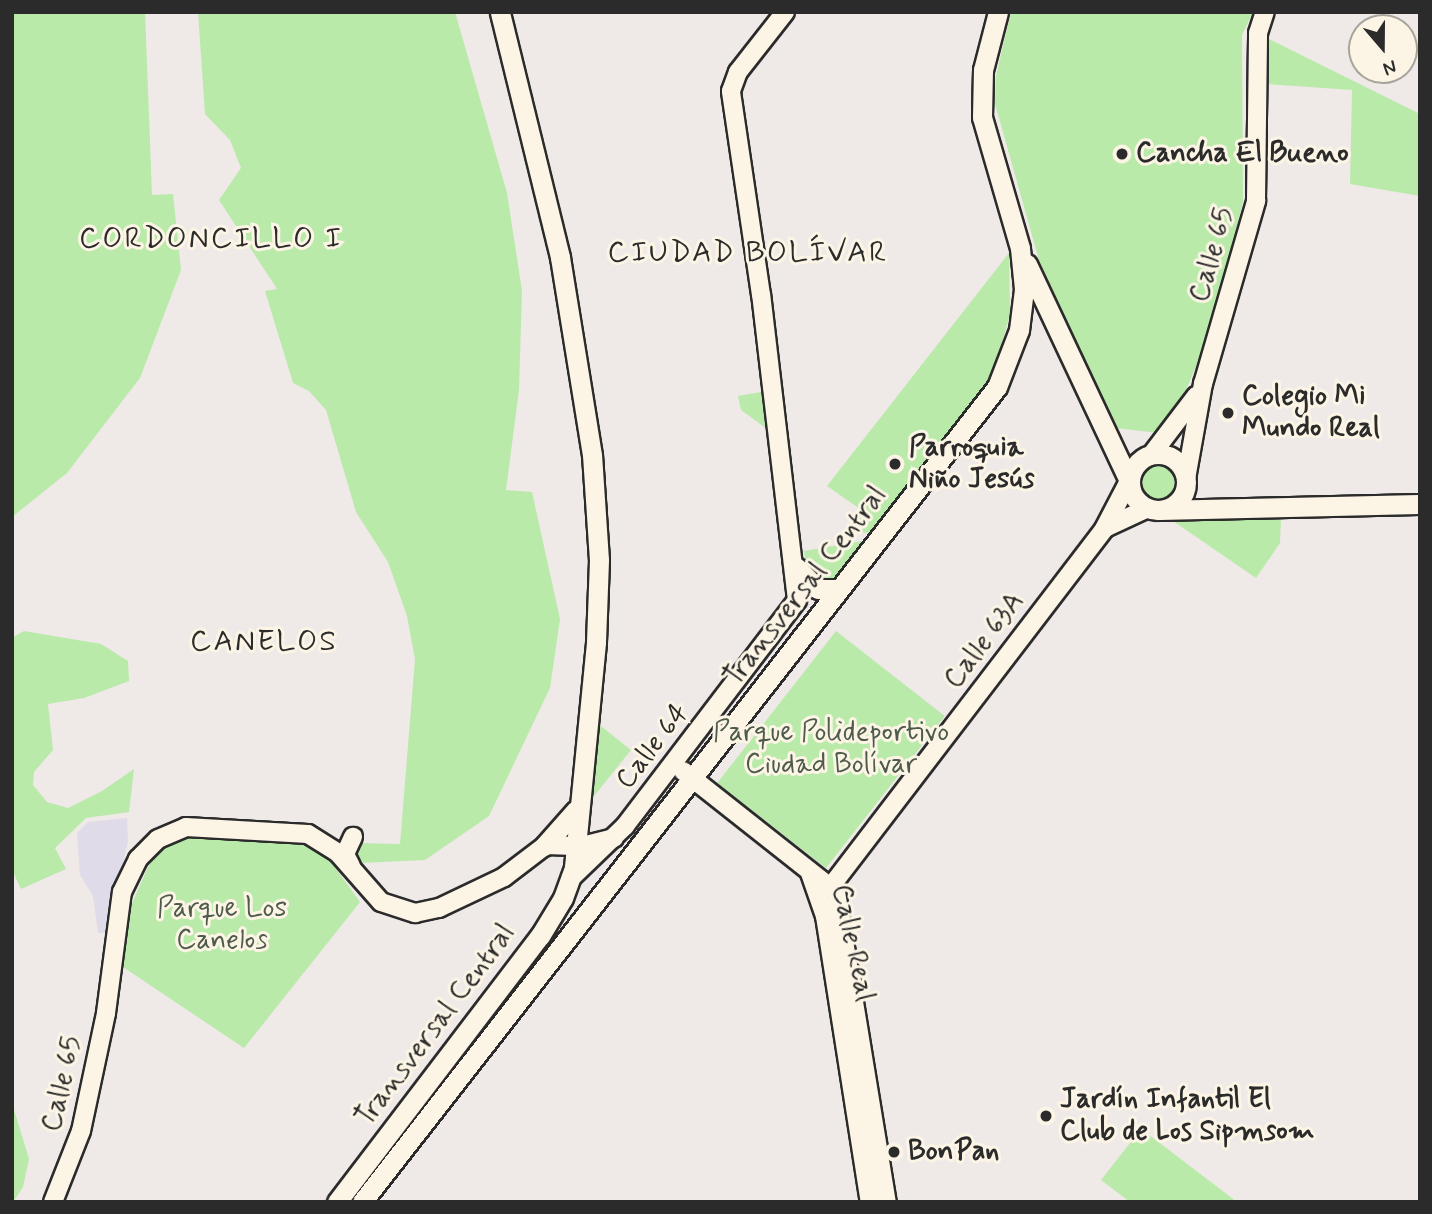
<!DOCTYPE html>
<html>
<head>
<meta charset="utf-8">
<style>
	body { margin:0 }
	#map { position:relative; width:1432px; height:1214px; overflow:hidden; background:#efe9e7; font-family:Mynerve,sans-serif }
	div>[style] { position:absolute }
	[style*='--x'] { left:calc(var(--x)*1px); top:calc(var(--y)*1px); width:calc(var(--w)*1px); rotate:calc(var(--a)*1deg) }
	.built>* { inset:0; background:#e0dbe9 }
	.green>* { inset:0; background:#b9eaaa; transform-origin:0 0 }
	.round { border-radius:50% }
	.roads { filter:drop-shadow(2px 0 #2b2b2b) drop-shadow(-2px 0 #2b2b2b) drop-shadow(0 2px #2b2b2b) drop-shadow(0 -2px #2b2b2b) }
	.tertiary>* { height:18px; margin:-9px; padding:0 9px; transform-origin:9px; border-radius:9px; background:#fcf5e5 }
	.secondary>* { height:19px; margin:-9.5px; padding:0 9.5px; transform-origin:9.5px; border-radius:9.5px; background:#fcf5e5 }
	.secondary>.ring { margin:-9.5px; padding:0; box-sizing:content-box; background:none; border:19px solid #fcf5e5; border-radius:50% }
	.dots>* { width:19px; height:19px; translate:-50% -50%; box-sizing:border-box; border:4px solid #fcf5e5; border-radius:50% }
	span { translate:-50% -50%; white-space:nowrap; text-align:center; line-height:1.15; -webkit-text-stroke:6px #fcf5e5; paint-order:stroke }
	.poi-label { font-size:28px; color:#2b2b2b; font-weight:700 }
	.left { translate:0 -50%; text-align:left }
	.street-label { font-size:28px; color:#2b2b2b }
	.park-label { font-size:28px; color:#4e5b4b }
	.neighbourhood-label { font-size:30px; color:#2b2b2b; letter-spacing:2px }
	.frame { position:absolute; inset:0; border:14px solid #2b2b2b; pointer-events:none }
	.north { position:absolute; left:1348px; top:14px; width:70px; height:70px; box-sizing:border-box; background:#fcf5e5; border:2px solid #a8a49b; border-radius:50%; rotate:160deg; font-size:19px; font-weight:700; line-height:28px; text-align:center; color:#2b2b2b }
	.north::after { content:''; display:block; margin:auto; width:24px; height:32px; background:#2b2b2b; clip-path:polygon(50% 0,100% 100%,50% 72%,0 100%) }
</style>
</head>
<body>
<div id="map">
	<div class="built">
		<div style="clip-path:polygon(127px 818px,128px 841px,107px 933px,98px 933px,93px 896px,80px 875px,77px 833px,88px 822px)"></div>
	</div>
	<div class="green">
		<div style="clip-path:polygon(12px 12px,145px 12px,152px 195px,173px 194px,181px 270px,140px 378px,67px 473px,12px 517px)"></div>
		<div style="clip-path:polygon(198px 12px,455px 12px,507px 193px,522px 291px,519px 390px,506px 490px,532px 492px,560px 619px,550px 688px,489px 816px,425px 860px,360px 863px,357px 857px,355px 843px,400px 844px,415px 659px,407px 616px,388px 562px,356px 512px,326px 410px,309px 391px,293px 383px,265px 291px,277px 289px,219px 200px,241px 168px,230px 140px,205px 114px)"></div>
		<div style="clip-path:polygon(1011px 12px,1253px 12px,1242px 35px,1243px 201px,1217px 315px,1182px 400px,1159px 433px,1115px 428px,1039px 260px,995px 104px,996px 76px)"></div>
		<div style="clip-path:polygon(1269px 39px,1420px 114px,1420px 196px,1350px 184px,1352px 90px,1267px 84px)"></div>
		<div style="clip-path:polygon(1009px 253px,1010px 314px,995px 368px,972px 405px,870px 533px,853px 532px,860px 509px,827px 486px)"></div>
		<div style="clip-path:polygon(767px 391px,774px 434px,741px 410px,738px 396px)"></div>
		<div class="round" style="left:1141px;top:463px;width:36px;height:36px"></div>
		<div style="clip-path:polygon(1281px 518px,1280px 543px,1256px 578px,1173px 521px)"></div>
		<div style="clip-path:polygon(862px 541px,829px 586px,807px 573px,804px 551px)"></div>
		<div style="clip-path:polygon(24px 631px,101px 644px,128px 661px,129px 681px,84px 698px,48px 704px,53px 750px,34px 772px,33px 785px,47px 802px,68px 808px,102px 791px,134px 769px,129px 812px,86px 818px,55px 848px,66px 869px,21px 889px,12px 870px,12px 638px)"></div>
		<div style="left:836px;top:631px;width:138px;height:193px;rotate:38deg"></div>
		<div style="clip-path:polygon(597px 723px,631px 750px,586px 806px)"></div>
		<div style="clip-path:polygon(209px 834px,291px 839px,314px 848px,329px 859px,360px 902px,244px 1048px,123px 967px,126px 917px,148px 867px,158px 852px,181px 838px)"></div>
		<div style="clip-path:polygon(12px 1103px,29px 1159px,23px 1187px,13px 1202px)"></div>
		<div style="clip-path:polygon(1141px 1129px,1165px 1147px,1237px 1202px,1130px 1202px,1101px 1180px)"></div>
	</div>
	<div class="roads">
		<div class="tertiary">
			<div style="--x:1152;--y:454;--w:73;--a:-52.8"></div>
			<div style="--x:1186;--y:479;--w:97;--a:-79.9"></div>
			<div style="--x:1203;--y:384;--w:191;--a:-73.8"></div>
			<div style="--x:1256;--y:201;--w:168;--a:-89.3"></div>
			<div style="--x:1258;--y:33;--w:22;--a:-72"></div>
			<div style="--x:1107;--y:527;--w:45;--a:-24.9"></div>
			<div style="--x:683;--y:771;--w:195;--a:38.3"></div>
			<div style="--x:836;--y:892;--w:314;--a:80.7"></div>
			<div style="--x:351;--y:866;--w:13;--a:-117"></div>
			<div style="--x:345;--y:854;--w:19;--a:-65"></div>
			<div style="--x:810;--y:873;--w:46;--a:70.8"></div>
			<div style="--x:825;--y:916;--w:290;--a:81.1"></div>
			<div style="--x:571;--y:878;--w:75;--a:-43.9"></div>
			<div style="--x:625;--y:826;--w:284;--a:-52.7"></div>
			<div style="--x:797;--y:600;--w:307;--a:-96.7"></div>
			<div style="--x:761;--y:295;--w:206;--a:-98.4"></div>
			<div style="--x:731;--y:91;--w:20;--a:-70"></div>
			<div style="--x:738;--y:72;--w:76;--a:-51.9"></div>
			<div style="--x:832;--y:885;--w:448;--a:-52.6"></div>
			<div style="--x:1104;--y:529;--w:54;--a:-62.5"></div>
			<div style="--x:53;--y:1202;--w:76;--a:-68.5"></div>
			<div style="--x:81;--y:1131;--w:121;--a:-78"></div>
			<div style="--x:106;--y:1013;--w:122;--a:-82.5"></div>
			<div style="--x:122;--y:892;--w:37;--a:-64"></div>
			<div style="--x:138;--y:859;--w:28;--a:-45"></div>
			<div style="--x:158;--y:839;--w:30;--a:-23"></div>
			<div style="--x:186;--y:827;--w:122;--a:3.3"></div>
			<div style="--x:308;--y:834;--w:36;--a:32"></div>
			<div style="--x:338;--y:853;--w:65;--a:48.7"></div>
			<div style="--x:381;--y:902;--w:36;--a:18"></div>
			<div style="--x:415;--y:913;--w:25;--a:-12"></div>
			<div style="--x:439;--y:908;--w:72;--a:-25.5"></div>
			<div style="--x:504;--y:877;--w:53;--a:-37.3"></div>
			<div style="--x:546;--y:845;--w:36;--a:2"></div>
			<div style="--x:582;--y:846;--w:33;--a:-14"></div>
		</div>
		<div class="secondary">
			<div style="--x:1027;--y:264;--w:240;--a:64.8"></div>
			<div class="ring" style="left:1130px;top:454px;width:37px;height:37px"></div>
			<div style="--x:1158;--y:510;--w:262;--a:-1.3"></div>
			<div style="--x:796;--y:567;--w:31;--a:45"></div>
			<div style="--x:818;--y:589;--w:21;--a:0"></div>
			<div style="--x:544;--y:846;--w:48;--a:-48.4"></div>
			<div style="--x:337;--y:1202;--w:335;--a:-52.7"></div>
			<div style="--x:540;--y:936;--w:44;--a:-58.8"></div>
			<div style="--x:563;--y:898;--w:33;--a:-70"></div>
			<div style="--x:574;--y:867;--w:226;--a:-84.4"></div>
			<div style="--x:596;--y:642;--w:82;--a:-87.9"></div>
			<div style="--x:599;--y:560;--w:105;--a:-93.8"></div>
			<div style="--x:592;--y:455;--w:201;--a:-99.2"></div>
			<div style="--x:560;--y:257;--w:252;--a:-103.8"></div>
			<div style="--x:362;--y:1202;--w:1033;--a:-52.08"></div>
			<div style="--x:997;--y:387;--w:61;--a:-68.9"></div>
			<div style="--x:1019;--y:330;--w:41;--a:-83"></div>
			<div style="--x:1024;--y:289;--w:41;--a:-95.6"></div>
			<div style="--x:1020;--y:248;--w:136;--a:-106.2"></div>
			<div style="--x:982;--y:117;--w:47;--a:-88.8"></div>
			<div style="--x:983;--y:70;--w:60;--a:-75.5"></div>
		</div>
	</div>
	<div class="dots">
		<div style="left:1122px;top:154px;background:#2b2b2b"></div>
		<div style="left:1228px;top:413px;background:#2b2b2b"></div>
		<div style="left:895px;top:464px;background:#2b2b2b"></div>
		<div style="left:1046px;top:1116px;background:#2b2b2b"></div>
		<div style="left:894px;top:1152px;background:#2b2b2b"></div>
	</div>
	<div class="poi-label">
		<span class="left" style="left:1136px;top:154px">Cancha El Bueno</span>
		<span class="left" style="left:1242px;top:413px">Colegio Mi<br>Mundo Real</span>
		<span class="left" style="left:909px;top:464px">Parroquia<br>Niño Jesús</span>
		<span class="left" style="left:1060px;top:1116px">Jardín Infantil El<br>Club de Los Sipmsom</span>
		<span class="left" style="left:908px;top:1152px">BonPan</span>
	</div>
	<div class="street-label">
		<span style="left:1213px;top:255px;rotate:-74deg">Calle 65</span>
		<span style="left:806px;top:587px;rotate:-52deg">Transversal Central</span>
		<span style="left:985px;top:641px;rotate:-53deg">Calle 63A</span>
		<span style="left:653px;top:747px;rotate:-52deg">Calle 64</span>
		<span style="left:852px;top:943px;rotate:78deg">Calle Real</span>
		<span style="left:436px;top:1026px;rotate:-53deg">Transversal Central</span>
		<span style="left:63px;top:1084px;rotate:-77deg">Calle 65</span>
	</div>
	<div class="park-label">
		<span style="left:831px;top:749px">Parque Polideportivo<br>Ciudad Bolívar</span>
		<span style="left:222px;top:925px">Parque Los<br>Canelos</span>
	</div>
	<div class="neighbourhood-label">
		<span style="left:211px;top:239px">CORDONCILLO I</span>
		<span style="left:748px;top:253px">CIUDAD BOLÍVAR</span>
		<span style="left:264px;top:642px">CANELOS</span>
	</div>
	<div class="frame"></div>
	<div class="north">N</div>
</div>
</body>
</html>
